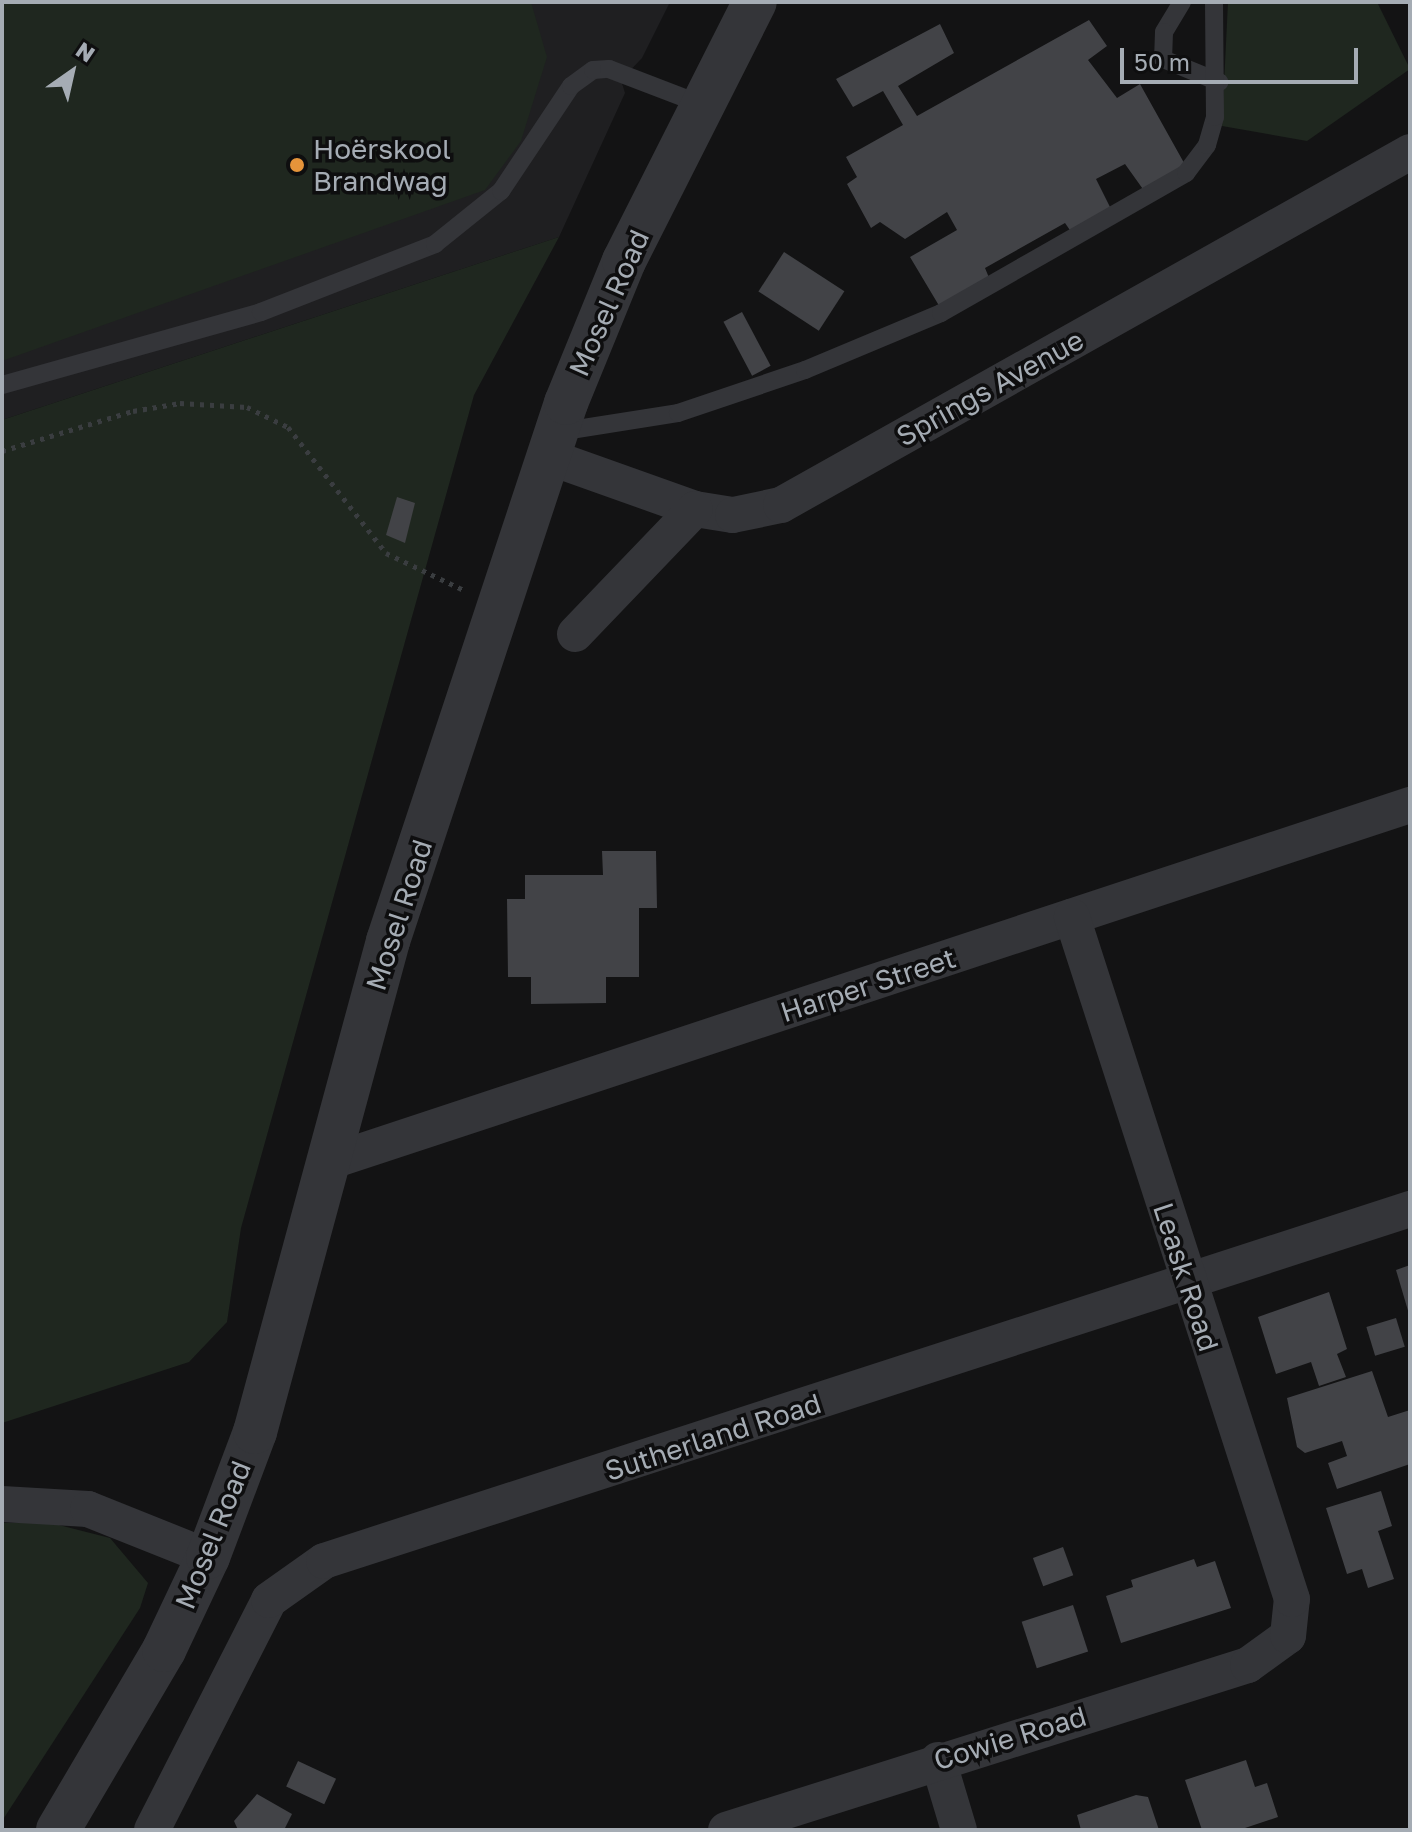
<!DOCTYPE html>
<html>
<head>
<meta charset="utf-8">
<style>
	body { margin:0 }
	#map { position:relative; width:1412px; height:1832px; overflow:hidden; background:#131314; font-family:"Golos Text",sans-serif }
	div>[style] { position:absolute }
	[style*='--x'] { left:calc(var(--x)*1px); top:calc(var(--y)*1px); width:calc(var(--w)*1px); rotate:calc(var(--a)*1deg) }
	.built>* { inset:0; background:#1f1f21 }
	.green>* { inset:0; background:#1f271f }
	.building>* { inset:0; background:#424347; transform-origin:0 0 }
	.path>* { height:5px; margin-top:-2.5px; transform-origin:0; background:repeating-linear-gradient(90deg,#3a3d40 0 4px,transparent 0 10px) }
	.service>* { height:18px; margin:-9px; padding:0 9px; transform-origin:9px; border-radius:9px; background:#343539 }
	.minor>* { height:36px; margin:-18px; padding:0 18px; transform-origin:18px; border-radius:18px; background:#343539 }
	.tertiary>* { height:44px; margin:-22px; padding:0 22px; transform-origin:22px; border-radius:22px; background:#343539 }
	.dots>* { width:22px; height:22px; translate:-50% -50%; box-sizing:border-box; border:4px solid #0e0e0f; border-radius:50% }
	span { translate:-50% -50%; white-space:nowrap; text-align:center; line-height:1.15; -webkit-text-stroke:7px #0e0e0f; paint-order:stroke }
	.poi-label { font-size:28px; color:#a5acb4 }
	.left { translate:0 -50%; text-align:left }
	.street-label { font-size:28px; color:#a5acb4 }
	.frame { position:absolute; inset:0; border:4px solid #a5acb4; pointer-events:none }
	.north { position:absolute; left:32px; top:32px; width:80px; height:80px; -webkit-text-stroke:6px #0e0e0f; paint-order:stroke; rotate:34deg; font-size:22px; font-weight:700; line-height:32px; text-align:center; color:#a5acb4 }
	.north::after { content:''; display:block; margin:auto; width:28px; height:36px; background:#a5acb4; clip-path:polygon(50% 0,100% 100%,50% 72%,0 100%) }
	.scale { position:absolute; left:1120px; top:48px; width:238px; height:36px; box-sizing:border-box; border:4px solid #a5acb4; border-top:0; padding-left:10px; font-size:24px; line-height:28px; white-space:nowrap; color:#a5acb4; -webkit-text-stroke:6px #0e0e0f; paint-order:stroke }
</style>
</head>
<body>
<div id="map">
	<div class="built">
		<div style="clip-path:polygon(2px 2px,670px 2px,642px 58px,621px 80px,625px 93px,559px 237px,2px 420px)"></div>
	</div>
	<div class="green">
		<div style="clip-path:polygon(2px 2px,531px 2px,547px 57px,521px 141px,485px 190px,2px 361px)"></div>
		<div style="clip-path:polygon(1228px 2px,1377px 2px,1410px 69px,1307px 141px,1222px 126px)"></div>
		<div style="clip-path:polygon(559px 237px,474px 395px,241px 1228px,227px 1322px,189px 1362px,2px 1423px,2px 420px)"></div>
		<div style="clip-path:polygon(2px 1523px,51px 1523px,110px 1538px,148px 1583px,140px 1608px,2px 1821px)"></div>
	</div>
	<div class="building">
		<div style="clip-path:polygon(1089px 20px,1107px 46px,1088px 60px,1117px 98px,1140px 84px,1188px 170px,1145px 192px,1125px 164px,1096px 179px,1113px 213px,1074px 236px,1065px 223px,985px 268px,990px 280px,941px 309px,910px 257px,957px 230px,947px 212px,905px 239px,880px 222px,871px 228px,847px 184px,857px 177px,846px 157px,903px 125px,883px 91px,853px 107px,836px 79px,940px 24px,954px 53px,898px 86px,917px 116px)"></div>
		<div style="left:784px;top:252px;width:72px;height:47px;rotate:33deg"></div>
		<div style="left:742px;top:312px;width:61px;height:21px;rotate:62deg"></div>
		<div style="clip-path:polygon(397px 497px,415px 503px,405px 543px,386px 535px)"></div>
		<div style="clip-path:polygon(602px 851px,656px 851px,657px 908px,639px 908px,639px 977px,606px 977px,606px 1003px,531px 1004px,531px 977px,508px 977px,507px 899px,525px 899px,525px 875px,603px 875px)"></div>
		<div style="clip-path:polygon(1410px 1265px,1410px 1313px,1409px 1314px,1396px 1270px)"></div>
		<div style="clip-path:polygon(1329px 1292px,1347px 1349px,1337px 1354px,1346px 1377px,1319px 1386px,1311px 1362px,1276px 1374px,1258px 1317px)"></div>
		<div style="left:1396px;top:1318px;width:30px;height:31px;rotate:73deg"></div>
		<div style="clip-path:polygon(1372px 1371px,1388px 1417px,1410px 1410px,1410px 1464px,1337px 1489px,1328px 1463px,1347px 1456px,1342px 1441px,1305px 1453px,1297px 1447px,1287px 1398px)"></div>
		<div style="clip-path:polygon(1381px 1491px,1392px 1526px,1378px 1531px,1394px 1579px,1368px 1588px,1362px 1569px,1347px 1574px,1326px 1508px)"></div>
		<div style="left:1063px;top:1547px;width:30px;height:32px;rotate:70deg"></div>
		<div style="clip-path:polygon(1194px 1559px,1197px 1567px,1215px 1561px,1231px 1608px,1121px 1643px,1106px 1596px,1133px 1587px,1131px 1580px)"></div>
		<div style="left:1073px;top:1605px;width:49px;height:54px;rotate:72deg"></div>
		<div style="clip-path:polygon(1246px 1760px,1255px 1787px,1267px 1783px,1278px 1817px,1239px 1830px,1202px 1830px,1185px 1780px)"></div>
		<div style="left:298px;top:1761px;width:42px;height:28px;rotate:25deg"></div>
		<div style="clip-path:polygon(257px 1794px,292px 1814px,284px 1830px,238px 1830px,234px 1821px)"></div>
		<div style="clip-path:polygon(1136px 1795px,1148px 1797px,1159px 1830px,1081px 1830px,1077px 1815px)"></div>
	</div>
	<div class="path">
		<div style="--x:2;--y:451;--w:137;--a:-17"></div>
		<div style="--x:133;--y:411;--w:48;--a:-9.7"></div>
		<div style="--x:180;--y:403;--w:67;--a:3.4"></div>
		<div style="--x:247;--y:407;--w:46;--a:26"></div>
		<div style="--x:288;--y:427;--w:160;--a:52.1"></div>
		<div style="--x:386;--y:553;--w:89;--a:25.4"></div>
	</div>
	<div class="service">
		<div style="--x:1182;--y:2;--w:35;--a:121"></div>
		<div style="--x:1164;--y:32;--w:27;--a:92"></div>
		<div style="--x:1163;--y:59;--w:61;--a:22.3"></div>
		<div style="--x:2;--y:385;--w:269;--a:-15.7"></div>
		<div style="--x:261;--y:312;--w:187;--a:-21.3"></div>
		<div style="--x:435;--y:244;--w:85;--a:-38.8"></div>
		<div style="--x:501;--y:191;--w:126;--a:-56.3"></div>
		<div style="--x:571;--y:86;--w:27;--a:-36"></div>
		<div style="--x:593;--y:70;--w:16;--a:-4"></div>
		<div style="--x:609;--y:69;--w:101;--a:21"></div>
		<div style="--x:558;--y:432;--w:121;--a:-9"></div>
		<div style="--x:678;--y:413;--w:134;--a:-18.7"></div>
		<div style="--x:805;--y:370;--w:147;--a:-22.7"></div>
		<div style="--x:941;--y:313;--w:282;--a:-29.7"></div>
		<div style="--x:1186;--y:173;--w:35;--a:-53"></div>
		<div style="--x:1207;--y:145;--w:29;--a:-74"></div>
		<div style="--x:1215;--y:117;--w:115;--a:-90.5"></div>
	</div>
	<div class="minor">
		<div style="--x:549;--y:457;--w:155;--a:19.6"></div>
		<div style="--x:695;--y:509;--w:38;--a:9"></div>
		<div style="--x:733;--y:515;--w:49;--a:-11.8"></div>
		<div style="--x:781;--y:505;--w:721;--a:-29.3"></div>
		<div style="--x:575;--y:634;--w:173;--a:-46.2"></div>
		<div style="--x:326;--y:1163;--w:1142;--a:-18.28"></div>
		<div style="--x:2;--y:1504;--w:86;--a:3.3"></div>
		<div style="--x:88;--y:1509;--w:129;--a:21.8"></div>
		<div style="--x:938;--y:1760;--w:73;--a:73.3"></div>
		<div style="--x:152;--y:1830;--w:258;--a:-63"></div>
		<div style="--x:269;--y:1600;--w:67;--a:-35.3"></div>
		<div style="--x:324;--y:1561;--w:1142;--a:-17.96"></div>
		<div style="--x:726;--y:1830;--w:547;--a:-17.54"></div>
		<div style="--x:1248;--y:1665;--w:49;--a:-35.9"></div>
		<div style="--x:1288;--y:1636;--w:37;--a:-84"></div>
		<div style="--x:1292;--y:1599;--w:717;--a:-107.88"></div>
	</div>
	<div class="tertiary">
		<div style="--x:58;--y:1830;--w:209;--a:-59.5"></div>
		<div style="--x:164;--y:1650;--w:103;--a:-64.7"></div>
		<div style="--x:208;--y:1557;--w:134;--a:-69.4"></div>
		<div style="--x:255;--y:1432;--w:509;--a:-74.84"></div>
		<div style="--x:388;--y:941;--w:567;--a:-71.69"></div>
		<div style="--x:566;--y:403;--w:153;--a:-67.8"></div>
		<div style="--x:624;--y:261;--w:290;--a:-63.2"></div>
	</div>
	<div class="dots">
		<div style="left:297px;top:165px;background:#e5943a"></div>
	</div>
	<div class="poi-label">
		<span class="left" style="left:313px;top:165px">Hoërskool<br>Brandwag</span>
	</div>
	<div class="street-label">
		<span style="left:609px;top:303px;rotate:-66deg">Mosel Road</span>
		<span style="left:990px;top:388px;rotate:-29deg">Springs Avenue</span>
		<span style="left:399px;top:915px;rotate:-72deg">Mosel Road</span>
		<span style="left:868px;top:985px;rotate:-18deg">Harper Street</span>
		<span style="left:1186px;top:1277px;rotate:72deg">Leask Road</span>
		<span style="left:713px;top:1437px;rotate:-18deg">Sutherland Road</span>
		<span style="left:213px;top:1535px;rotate:-68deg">Mosel Road</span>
		<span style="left:1010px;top:1738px;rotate:-17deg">Cowie Road</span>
	</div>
	<div class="frame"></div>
	<div class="north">N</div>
	<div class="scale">50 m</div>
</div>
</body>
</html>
